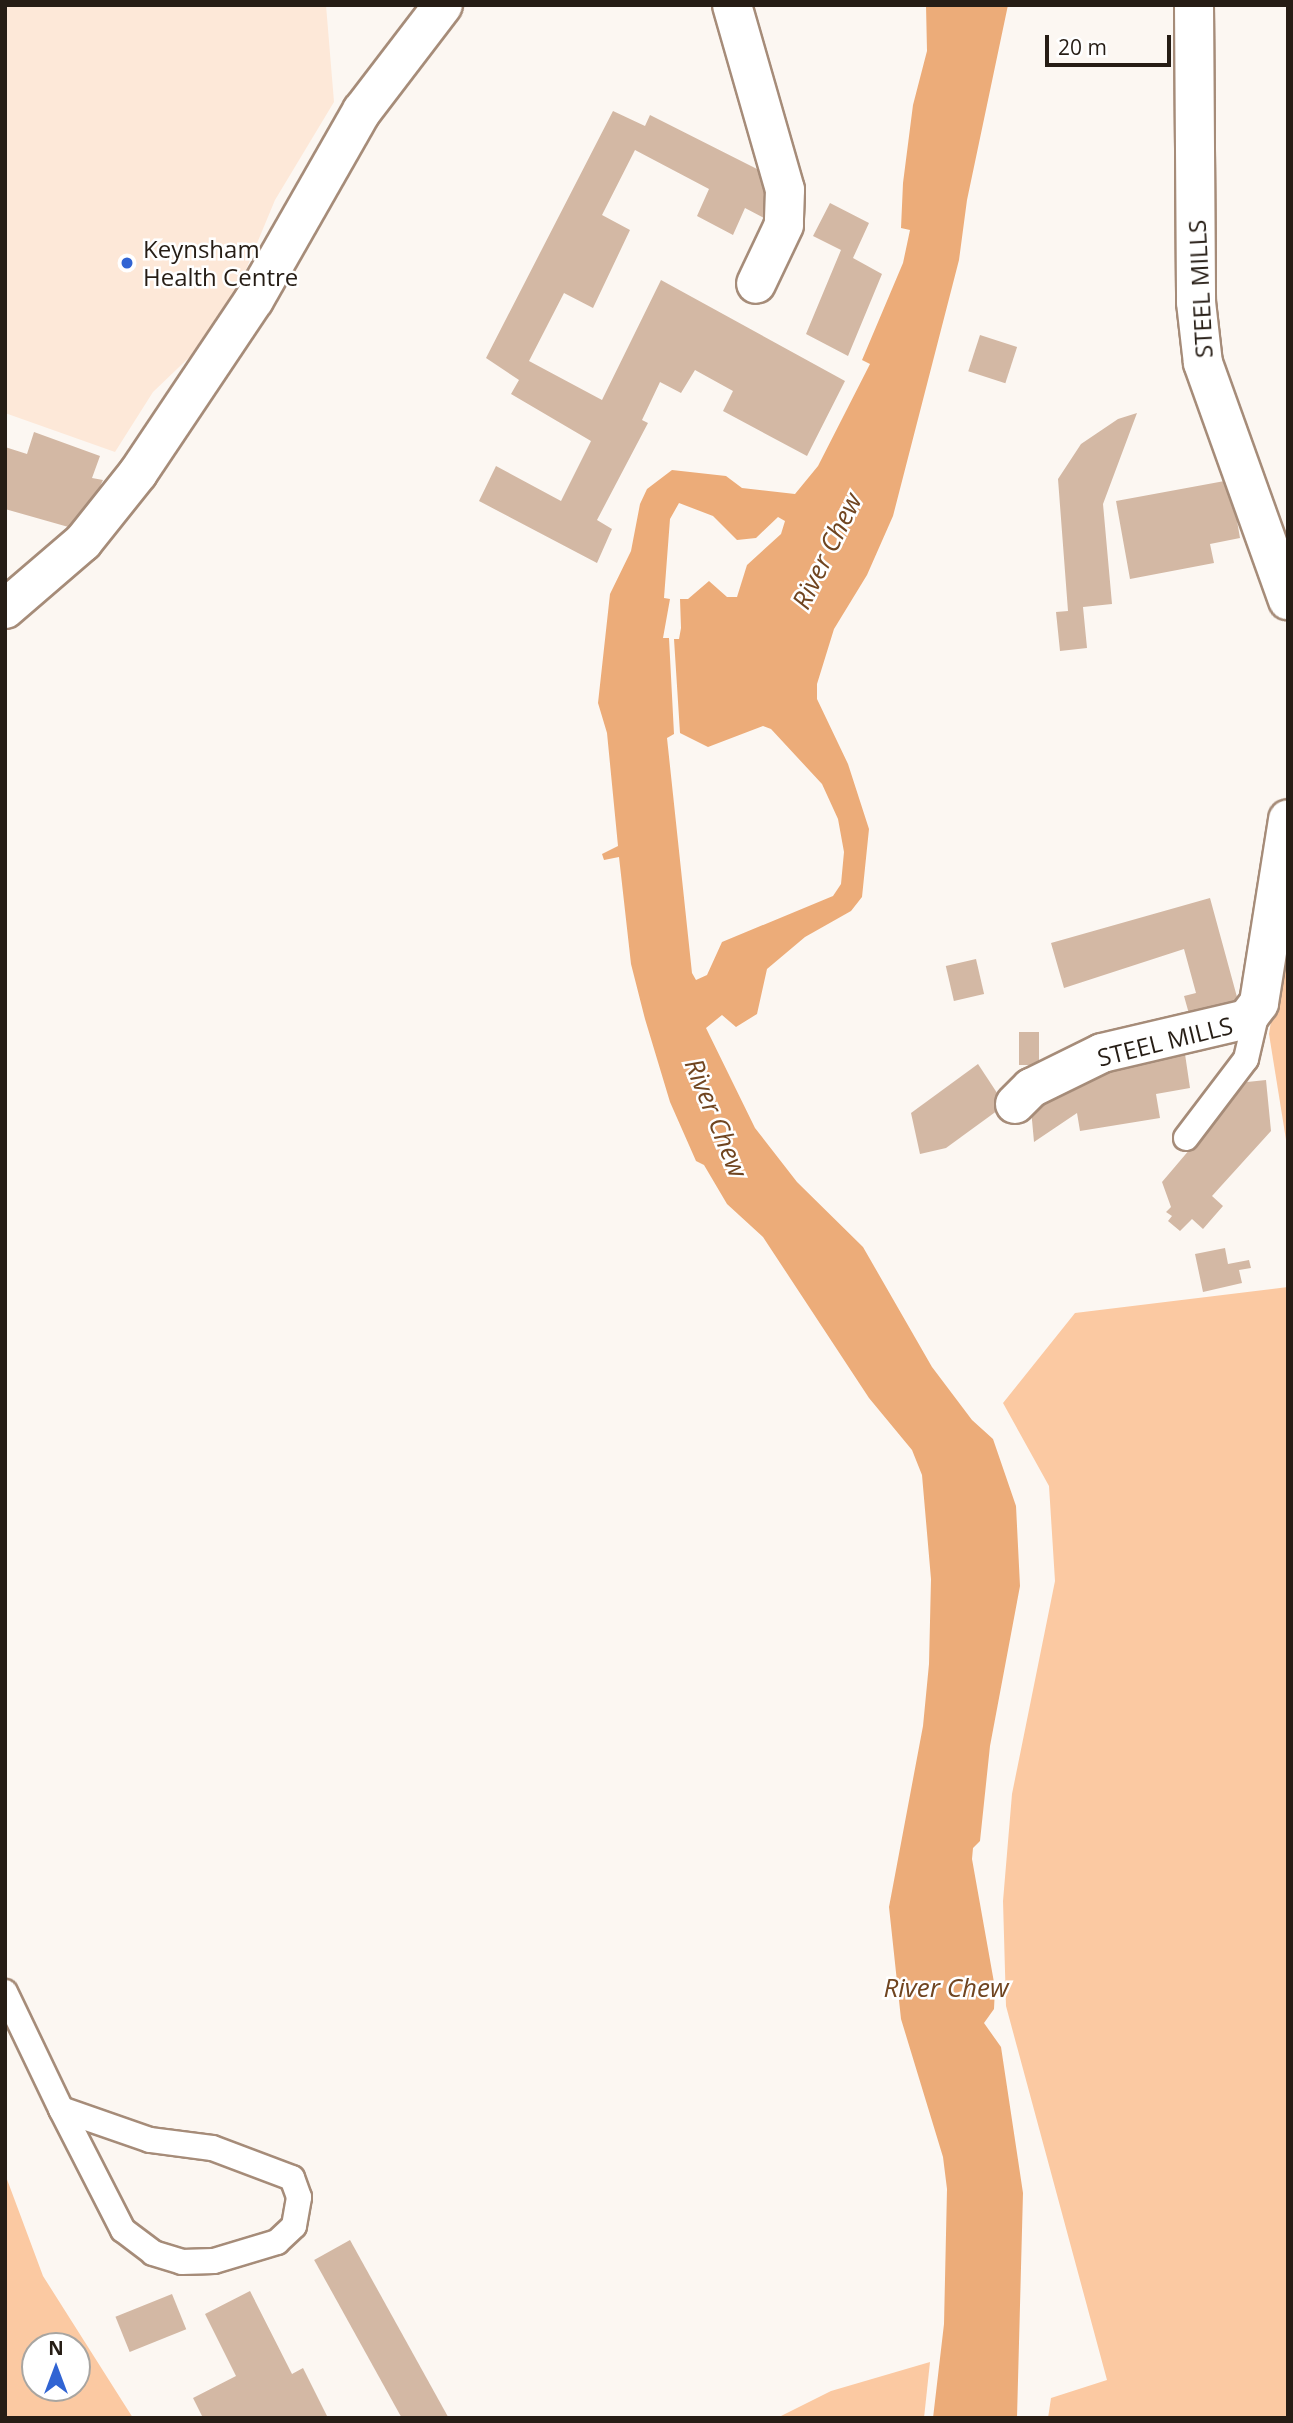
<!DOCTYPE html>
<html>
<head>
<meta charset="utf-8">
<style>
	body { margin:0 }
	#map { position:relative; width:1293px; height:2423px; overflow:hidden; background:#fcf7f2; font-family:"Open Sans",sans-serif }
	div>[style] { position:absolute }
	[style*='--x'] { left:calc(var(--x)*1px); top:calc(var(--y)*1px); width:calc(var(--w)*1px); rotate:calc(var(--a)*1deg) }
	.built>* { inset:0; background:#fde8d8 }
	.green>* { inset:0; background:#fbc9a2 }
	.water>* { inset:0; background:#ecac79 }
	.building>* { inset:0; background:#d3b8a4; transform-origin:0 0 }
	.roads { filter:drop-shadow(2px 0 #a68c79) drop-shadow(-2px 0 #a68c79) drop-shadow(0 2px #a68c79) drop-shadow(0 -2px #a68c79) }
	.service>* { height:24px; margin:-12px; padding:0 12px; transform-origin:12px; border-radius:12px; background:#fff }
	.minor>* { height:38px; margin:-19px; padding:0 19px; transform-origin:19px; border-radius:19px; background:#fff }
	.dots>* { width:19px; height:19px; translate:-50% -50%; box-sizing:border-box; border:4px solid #fff; border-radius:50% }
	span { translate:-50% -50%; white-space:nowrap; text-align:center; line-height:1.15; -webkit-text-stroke:5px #fff; paint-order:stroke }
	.poi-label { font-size:24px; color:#261d15 }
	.left { translate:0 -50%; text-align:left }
	.street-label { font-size:24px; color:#261d15 }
	.water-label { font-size:26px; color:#704520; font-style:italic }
	.frame { position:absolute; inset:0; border:7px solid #261d15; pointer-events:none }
	.north { position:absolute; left:21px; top:2332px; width:70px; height:70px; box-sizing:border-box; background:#fff; border:2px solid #a8a5a1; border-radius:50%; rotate:0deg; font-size:19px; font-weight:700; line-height:28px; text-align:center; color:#261d15 }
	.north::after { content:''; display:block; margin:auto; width:24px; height:32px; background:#3164d3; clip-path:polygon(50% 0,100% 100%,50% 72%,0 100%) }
	.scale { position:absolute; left:1045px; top:35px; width:126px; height:32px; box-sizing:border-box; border:4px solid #261d15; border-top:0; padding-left:9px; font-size:21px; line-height:24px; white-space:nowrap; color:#261d15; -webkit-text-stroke:5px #fff; paint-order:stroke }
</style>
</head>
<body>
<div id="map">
	<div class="built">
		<div style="clip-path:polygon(5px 5px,326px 5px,334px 102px,275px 200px,223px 325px,153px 392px,115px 452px,5px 413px)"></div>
	</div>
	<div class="green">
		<div style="clip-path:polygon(1288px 912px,1288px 1152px,1269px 1034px)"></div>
		<div style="clip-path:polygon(1288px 1287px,1288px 2418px,1048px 2418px,1051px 2398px,1107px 2380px,1006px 2006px,1003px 1901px,1012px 1794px,1055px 1581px,1049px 1486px,1003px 1403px,1075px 1313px)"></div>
		<div style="clip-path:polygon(evenodd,5px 2174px,43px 2276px,133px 2418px,5px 2418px,5px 2174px,35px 2346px,77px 2346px,77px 2388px,35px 2388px,35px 2346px)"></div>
		<div style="clip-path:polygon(930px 2362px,924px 2418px,777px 2418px,831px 2391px)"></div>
	</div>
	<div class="water">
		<div style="clip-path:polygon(evenodd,926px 5px,1008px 5px,967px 200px,959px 260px,893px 516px,867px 575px,834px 629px,817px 684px,817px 699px,848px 764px,869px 829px,862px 897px,851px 911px,805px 937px,767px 969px,757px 1014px,736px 1027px,722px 1015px,706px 1028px,755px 1128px,797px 1182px,863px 1247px,932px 1367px,972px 1420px,993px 1439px,1016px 1506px,1020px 1586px,990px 1746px,980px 1841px,973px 1848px,972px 1859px,995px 1988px,994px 2009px,984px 2023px,1001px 2047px,1023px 2193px,1017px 2418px,933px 2418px,944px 2324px,947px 2189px,943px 2157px,901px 2019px,889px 1907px,923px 1726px,929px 1664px,931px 1579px,922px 1475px,912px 1450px,869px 1398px,763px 1237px,727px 1204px,704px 1165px,696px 1161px,670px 1102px,645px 1019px,631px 964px,619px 857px,604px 860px,602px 854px,618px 846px,607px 733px,598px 703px,610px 594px,631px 551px,640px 504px,647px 489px,672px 470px,726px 476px,742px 488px,795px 494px,818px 466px,870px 364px,862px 360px,903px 263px,910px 230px,901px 228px,903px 183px,913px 105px,927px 51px,926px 5px,679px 503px,713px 516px,737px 540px,756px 538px,778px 517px,785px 521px,781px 534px,747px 565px,737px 597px,727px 597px,709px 581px,688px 599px,680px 599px,681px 628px,679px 639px,674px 639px,680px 733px,708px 747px,763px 726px,771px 729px,822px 784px,838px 819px,844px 852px,841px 884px,833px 896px,722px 942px,707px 975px,696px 980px,692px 973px,667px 738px,674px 734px,669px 638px,663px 638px,670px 599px,664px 598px,670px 519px,679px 503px)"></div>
	</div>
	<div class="building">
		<div style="clip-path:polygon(613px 111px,645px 126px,650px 115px,757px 169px,792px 157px,805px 193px,770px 206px,764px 218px,745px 208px,733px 235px,697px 216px,709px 189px,635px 150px,602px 215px,630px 230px,593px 308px,564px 293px,529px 361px,602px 400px,661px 280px,845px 381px,807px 456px,723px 411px,733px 391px,695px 370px,681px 393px,660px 382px,642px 420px,648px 423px,597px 520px,612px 529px,597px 563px,479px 501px,496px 466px,561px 501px,591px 441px,511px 394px,519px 380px,486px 358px)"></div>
		<div style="clip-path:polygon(830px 203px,869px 223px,853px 258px,882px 274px,848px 356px,806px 334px,841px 250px,813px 236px)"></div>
		<div style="left:980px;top:335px;width:39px;height:38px;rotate:18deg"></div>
		<div style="clip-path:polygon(1137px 413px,1103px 504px,1112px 604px,1083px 607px,1087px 648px,1060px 651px,1056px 612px,1068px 611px,1058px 479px,1081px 444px,1118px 419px)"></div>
		<div style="clip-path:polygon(34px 432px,100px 456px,92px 478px,103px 480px,79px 530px,5px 509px,5px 447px,27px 454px)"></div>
		<div style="clip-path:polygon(1230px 480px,1240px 538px,1210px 544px,1214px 563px,1130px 579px,1116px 501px)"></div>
		<div style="clip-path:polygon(1210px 898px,1240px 1008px,1191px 1021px,1184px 996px,1196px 993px,1184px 949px,1064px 988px,1051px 943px)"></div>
		<div style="left:976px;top:959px;width:36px;height:31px;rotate:77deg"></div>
		<div style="left:1019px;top:1032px;width:20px;height:33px"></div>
		<div style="clip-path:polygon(1185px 1054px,1190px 1088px,1156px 1094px,1160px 1118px,1080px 1131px,1077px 1113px,1034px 1142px,1031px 1109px,1093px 1069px)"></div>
		<div style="clip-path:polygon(978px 1064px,1005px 1105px,946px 1148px,920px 1154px,911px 1113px)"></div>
		<div style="clip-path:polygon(1266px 1080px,1271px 1131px,1212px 1196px,1223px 1206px,1203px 1229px,1192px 1219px,1180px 1231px,1168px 1221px,1172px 1216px,1166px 1212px,1171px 1207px,1162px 1182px,1247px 1082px)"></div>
		<div style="clip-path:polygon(1225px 1248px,1228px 1264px,1249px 1260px,1251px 1268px,1239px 1270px,1242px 1283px,1203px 1292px,1195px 1254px)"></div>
		<div style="left:350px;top:2240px;width:203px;height:41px;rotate:61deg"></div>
		<div style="clip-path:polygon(250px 2291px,292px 2374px,303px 2368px,328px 2418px,203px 2418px,193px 2398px,236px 2376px,205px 2314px)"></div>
		<div style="left:172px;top:2294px;width:38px;height:61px;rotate:68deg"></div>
	</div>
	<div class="roads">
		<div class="service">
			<div style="--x:1186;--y:1138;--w:99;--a:-52.8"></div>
			<div style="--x:1246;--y:1059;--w:57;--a:-76.9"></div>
			<div style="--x:5;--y:1992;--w:130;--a:64.4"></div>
			<div style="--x:61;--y:2109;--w:136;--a:62.9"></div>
			<div style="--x:123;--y:2230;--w:38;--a:37"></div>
			<div style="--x:153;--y:2253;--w:30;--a:17"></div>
			<div style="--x:182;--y:2262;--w:32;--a:-2"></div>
			<div style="--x:214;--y:2261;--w:66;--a:-16.8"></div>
			<div style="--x:277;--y:2242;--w:23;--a:-43"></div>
			<div style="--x:294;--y:2226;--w:29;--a:-80"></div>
			<div style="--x:299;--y:2197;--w:20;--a:-110"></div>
			<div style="--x:292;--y:2178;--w:85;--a:-159.4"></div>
			<div style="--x:212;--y:2148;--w:63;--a:-172.6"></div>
			<div style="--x:150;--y:2140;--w:94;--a:-160.8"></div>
		</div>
		<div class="minor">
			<div style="--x:732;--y:5;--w:192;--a:74"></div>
			<div style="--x:785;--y:190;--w:35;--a:92"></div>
			<div style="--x:784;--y:225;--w:65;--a:115.4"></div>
			<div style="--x:1194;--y:5;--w:297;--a:89.6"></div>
			<div style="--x:1196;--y:302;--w:61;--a:83.5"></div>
			<div style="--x:1203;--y:363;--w:252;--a:70.3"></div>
			<div style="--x:5;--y:609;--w:103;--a:-40.7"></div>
			<div style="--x:83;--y:542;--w:88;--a:-51.4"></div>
			<div style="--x:138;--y:473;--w:208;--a:-56.2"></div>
			<div style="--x:254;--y:300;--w:218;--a:-60.3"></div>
			<div style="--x:362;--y:111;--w:133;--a:-52.6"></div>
			<div style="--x:1015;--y:1104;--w:23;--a:-45"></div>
			<div style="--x:1031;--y:1088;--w:79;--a:-26.2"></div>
			<div style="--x:1102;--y:1053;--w:149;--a:-13.2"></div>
			<div style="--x:1247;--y:1019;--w:20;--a:-53"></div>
			<div style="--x:1259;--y:1003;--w:186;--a:-81"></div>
		</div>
	</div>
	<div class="dots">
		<div style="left:127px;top:263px;background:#3164d3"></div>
	</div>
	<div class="poi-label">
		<span class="left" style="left:143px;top:263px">Keynsham<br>Health Centre</span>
	</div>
	<div class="street-label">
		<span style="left:1200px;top:289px;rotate:-93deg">STEEL MILLS</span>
		<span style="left:1165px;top:1041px;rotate:-14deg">STEEL MILLS</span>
	</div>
	<div class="water-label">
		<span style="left:827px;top:551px;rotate:-64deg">River Chew</span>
		<span style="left:716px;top:1118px;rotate:68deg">River Chew</span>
		<span style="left:946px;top:1988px">River Chew</span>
	</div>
	<div class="frame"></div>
	<div class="north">N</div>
	<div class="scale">20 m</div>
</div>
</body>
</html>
